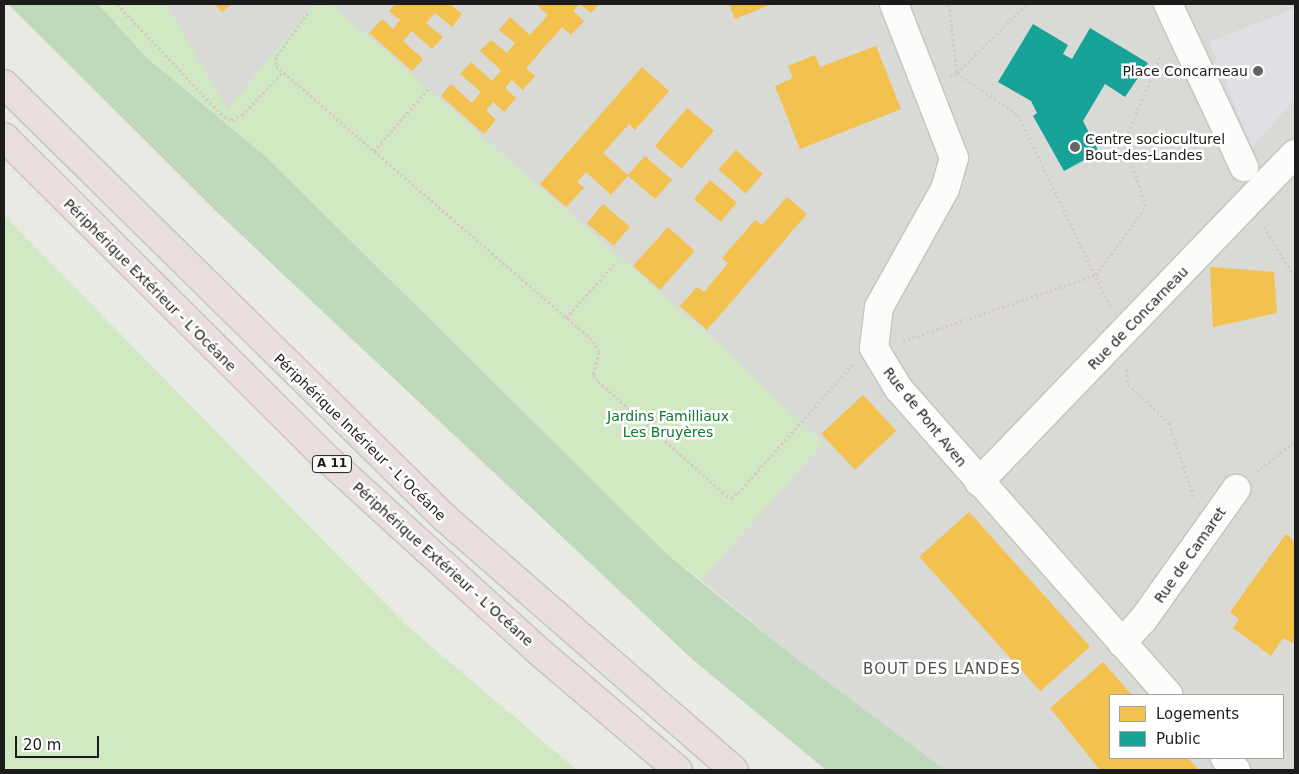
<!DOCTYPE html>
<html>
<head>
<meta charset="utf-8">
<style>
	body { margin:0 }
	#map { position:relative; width:1299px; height:774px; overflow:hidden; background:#eaeae5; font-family:"DejaVu Sans",sans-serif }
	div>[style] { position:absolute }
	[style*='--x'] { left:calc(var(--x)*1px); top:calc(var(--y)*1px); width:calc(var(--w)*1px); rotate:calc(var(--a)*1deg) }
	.residential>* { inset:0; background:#d9d9d6 }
	.grass>* { inset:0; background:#d0e9c3 }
	.forest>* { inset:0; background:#bfdaba }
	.plaza>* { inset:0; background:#e1dfe4 }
	.homes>* { inset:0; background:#f2c14e; transform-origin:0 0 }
	.public>* { inset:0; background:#17a398 }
	.path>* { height:3px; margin-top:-1.5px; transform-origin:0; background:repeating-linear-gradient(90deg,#d5cac5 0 2.5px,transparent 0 5px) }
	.roads { filter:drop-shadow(1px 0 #c3c3c1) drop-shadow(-1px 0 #c3c3c1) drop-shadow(0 1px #c3c3c1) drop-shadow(0 -1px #c3c3c1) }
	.minor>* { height:28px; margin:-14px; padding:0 14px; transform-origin:14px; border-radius:14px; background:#fcfcfb }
	.highway>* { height:28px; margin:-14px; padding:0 14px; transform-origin:14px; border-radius:14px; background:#e8dedd }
	.dots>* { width:14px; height:14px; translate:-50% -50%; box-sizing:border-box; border:2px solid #fff; border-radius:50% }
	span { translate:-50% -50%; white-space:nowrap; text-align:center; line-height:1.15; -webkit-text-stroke:5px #fff; paint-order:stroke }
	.shield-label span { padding:1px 4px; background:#fff; border:1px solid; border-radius:4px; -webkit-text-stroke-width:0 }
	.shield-label { font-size:12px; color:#1c1c1c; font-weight:700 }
	.poi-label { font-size:14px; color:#1c1c1c }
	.right { translate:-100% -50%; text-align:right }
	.left { translate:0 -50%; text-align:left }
	.street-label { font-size:14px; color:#1c1c1c }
	.park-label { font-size:14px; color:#0d782b }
	.neighbourhood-label { font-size:15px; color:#4f4f4f; letter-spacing:1px }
	.frame { position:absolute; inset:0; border:5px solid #1c1c1c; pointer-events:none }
	.legend { position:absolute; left:1109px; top:694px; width:175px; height:65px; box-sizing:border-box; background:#fff; border:1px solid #a4a4a4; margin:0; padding:6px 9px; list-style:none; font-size:15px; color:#1c1c1c }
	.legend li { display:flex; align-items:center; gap:10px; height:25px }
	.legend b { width:25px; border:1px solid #a4a4a4 }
	.scale { position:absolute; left:15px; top:736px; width:84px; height:22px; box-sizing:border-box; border:2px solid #1c1c1c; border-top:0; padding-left:6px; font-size:15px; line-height:18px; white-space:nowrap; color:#1c1c1c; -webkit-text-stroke:4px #fff; paint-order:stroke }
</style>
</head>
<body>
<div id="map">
	<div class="residential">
		<div style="clip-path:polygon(165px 4px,314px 4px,228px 110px)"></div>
		<div style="clip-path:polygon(evenodd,331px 4px,1295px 4px,1295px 770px,945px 770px,793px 656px,701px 580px,823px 443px,723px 348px,331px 4px,1110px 695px,1283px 695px,1283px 758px,1110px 758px,1110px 695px)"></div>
	</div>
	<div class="grass">
		<div style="clip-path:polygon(98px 4px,165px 4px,228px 109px,314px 4px,331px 4px,723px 348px,823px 443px,701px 580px,668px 555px,264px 155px,147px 58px)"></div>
		<div style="clip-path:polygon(4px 215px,405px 624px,577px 770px,4px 770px)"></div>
	</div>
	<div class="forest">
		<div style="clip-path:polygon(8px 4px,98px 4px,147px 58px,264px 155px,668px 555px,793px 656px,945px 770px,826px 770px,693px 660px,220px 215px)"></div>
	</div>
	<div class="plaza">
		<div style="clip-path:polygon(1295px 8px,1295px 99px,1252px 147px,1209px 42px)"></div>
	</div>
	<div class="homes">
		<div style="clip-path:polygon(214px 4px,232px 4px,222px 12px)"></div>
		<div style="clip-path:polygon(395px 4px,450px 4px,462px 14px,452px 27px,435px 13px,426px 23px,443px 37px,432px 49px,412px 31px,403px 41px,423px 59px,412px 71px,369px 33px,382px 19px,393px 29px,400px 20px,389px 11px)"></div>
		<div style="clip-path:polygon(536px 4px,580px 4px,573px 11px,584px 21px,571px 35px,562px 27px,526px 68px,535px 76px,523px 90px,512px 80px,505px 88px,516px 98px,504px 112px,493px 102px,486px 110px,496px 120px,484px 134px,441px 96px,451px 84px,472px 103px,481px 92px,460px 74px,471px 62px,492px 81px,501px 70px,480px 51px,491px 40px,507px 53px,515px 43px,499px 30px,510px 17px,530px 35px,548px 15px)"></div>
		<div style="clip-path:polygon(580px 4px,599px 4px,591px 13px)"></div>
		<div style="clip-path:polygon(729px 4px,772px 4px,735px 19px)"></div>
		<div style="clip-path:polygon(876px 46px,901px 109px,800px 149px,775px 86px,793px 78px,788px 66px,815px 55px,820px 67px)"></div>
		<div style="clip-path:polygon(642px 67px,669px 91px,635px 130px,629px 124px,603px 153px,628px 175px,645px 156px,672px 180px,655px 199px,628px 176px,611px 195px,586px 172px,577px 182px,584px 188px,566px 207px,540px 184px)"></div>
		<div style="left:687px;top:108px;width:35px;height:50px;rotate:40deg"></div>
		<div style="left:736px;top:150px;width:36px;height:26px;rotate:42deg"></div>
		<div style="left:710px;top:180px;width:35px;height:25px;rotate:40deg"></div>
		<div style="clip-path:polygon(787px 197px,807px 214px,707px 330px,680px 306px,697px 287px,704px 292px,728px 263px,722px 258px,755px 220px,762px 225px)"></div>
		<div style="left:603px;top:204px;width:35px;height:25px;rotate:40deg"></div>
		<div style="left:668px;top:227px;width:36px;height:52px;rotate:42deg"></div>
		<div style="clip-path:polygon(1210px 267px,1274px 272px,1277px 313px,1213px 327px)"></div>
		<div style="left:863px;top:395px;width:49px;height:57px;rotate:47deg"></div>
		<div style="left:969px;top:512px;width:181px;height:67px;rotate:48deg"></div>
		<div style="clip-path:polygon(1286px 534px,1295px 542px,1295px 644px,1283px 638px,1271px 656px,1233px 628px,1239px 619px,1230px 612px)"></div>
		<div style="clip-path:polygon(1103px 662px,1132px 695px,1110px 695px,1110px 758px,1188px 758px,1199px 770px,1100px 770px,1050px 708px)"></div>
	</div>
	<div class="public">
		<div style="clip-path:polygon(1033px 24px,1068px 45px,1063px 54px,1072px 59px,1090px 28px,1148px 63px,1125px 97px,1105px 84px,1083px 121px,1099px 152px,1064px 171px,1033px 116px,1037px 113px,1031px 101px,998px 82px)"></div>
	</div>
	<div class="path">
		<div style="--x:117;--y:4;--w:156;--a:46.6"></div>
		<div style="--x:224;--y:117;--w:9;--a:21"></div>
		<div style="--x:232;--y:120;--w:11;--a:-27"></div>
		<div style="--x:242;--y:115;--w:59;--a:-46.4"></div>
		<div style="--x:949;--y:4;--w:68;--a:83.3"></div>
		<div style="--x:308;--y:13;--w:54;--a:126"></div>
		<div style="--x:276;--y:57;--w:9;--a:90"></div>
		<div style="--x:276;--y:66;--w:420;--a:40.9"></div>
		<div style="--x:593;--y:341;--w:13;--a:61"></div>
		<div style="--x:599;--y:352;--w:23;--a:105"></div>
		<div style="--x:593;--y:374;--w:9;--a:54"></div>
		<div style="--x:598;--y:381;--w:166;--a:41.8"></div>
		<div style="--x:722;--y:492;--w:11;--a:34"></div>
		<div style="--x:731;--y:498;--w:9;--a:-36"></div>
		<div style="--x:738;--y:493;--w:173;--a:-48.3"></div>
		<div style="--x:957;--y:73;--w:98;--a:-44.6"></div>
		<div style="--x:950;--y:75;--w:7;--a:-16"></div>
		<div style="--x:957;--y:73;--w:74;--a:34.5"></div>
		<div style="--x:1018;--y:115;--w:212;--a:64.3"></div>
		<div style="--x:374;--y:151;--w:84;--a:-48.9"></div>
		<div style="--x:1264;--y:227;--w:59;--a:58.2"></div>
		<div style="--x:566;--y:318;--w:72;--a:-48.4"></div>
		<div style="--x:903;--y:341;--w:204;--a:-18.9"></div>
		<div style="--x:1096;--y:275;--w:85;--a:-54.1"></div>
		<div style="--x:1146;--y:206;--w:68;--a:-109"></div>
		<div style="--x:1124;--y:142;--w:95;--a:-67"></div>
		<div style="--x:1126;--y:369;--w:15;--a:82"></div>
		<div style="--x:1128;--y:384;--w:57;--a:43.6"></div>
		<div style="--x:1169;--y:423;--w:79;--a:71.6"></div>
		<div style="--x:1257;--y:472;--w:49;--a:-39.2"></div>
	</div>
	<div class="roads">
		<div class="minor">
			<div style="--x:894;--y:4;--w:165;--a:68.7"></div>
			<div style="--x:954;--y:158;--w:32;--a:106"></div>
			<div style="--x:945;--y:189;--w:135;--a:119.2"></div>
			<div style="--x:879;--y:307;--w:41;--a:97"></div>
			<div style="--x:874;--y:348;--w:47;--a:59"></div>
			<div style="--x:898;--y:388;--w:409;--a:48.6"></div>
			<div style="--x:1168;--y:4;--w:180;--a:65"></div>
			<div style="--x:979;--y:482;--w:455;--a:-46.1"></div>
			<div style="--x:1122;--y:643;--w:31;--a:-48"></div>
			<div style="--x:1143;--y:620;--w:161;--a:-54.6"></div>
			<div style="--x:1225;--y:758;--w:16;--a:47"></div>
		</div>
		<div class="highway">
			<div style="--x:4;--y:84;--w:619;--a:44.54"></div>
			<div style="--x:445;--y:518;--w:383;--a:41.1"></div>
			<div style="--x:4;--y:137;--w:449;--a:44.9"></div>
			<div style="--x:322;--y:454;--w:288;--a:42.3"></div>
			<div style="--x:535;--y:648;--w:188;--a:40.5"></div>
		</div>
	</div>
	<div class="dots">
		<div style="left:1258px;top:71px;background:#646462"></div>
		<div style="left:1075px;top:147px;background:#646462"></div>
	</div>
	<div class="shield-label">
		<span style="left:332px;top:464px">A 11</span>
	</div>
	<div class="poi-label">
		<span class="right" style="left:1248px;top:71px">Place Concarneau</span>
		<span class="left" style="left:1085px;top:147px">Centre socioculturel<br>Bout-des-Landes</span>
	</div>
	<div class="street-label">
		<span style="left:150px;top:285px;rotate:45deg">Périphérique Extérieur - L’Océane</span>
		<span style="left:1138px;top:318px;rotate:-46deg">Rue de Concarneau</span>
		<span style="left:925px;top:417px;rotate:51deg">Rue de Pont Aven</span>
		<span style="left:360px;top:437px;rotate:44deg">Périphérique Intérieur - L’Océane</span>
		<span style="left:1190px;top:555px;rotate:-55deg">Rue de Camaret</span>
		<span style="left:443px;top:564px;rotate:42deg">Périphérique Extérieur - L’Océane</span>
	</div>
	<div class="park-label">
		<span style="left:668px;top:424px">Jardins Familliaux<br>Les Bruyères</span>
	</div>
	<div class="neighbourhood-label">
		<span style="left:942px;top:670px">BOUT DES LANDES</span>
	</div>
	<div class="frame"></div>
	<ul class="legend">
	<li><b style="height:14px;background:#f2c14e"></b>Logements</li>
	<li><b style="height:14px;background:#17a398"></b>Public</li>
	</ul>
	<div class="scale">20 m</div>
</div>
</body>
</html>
